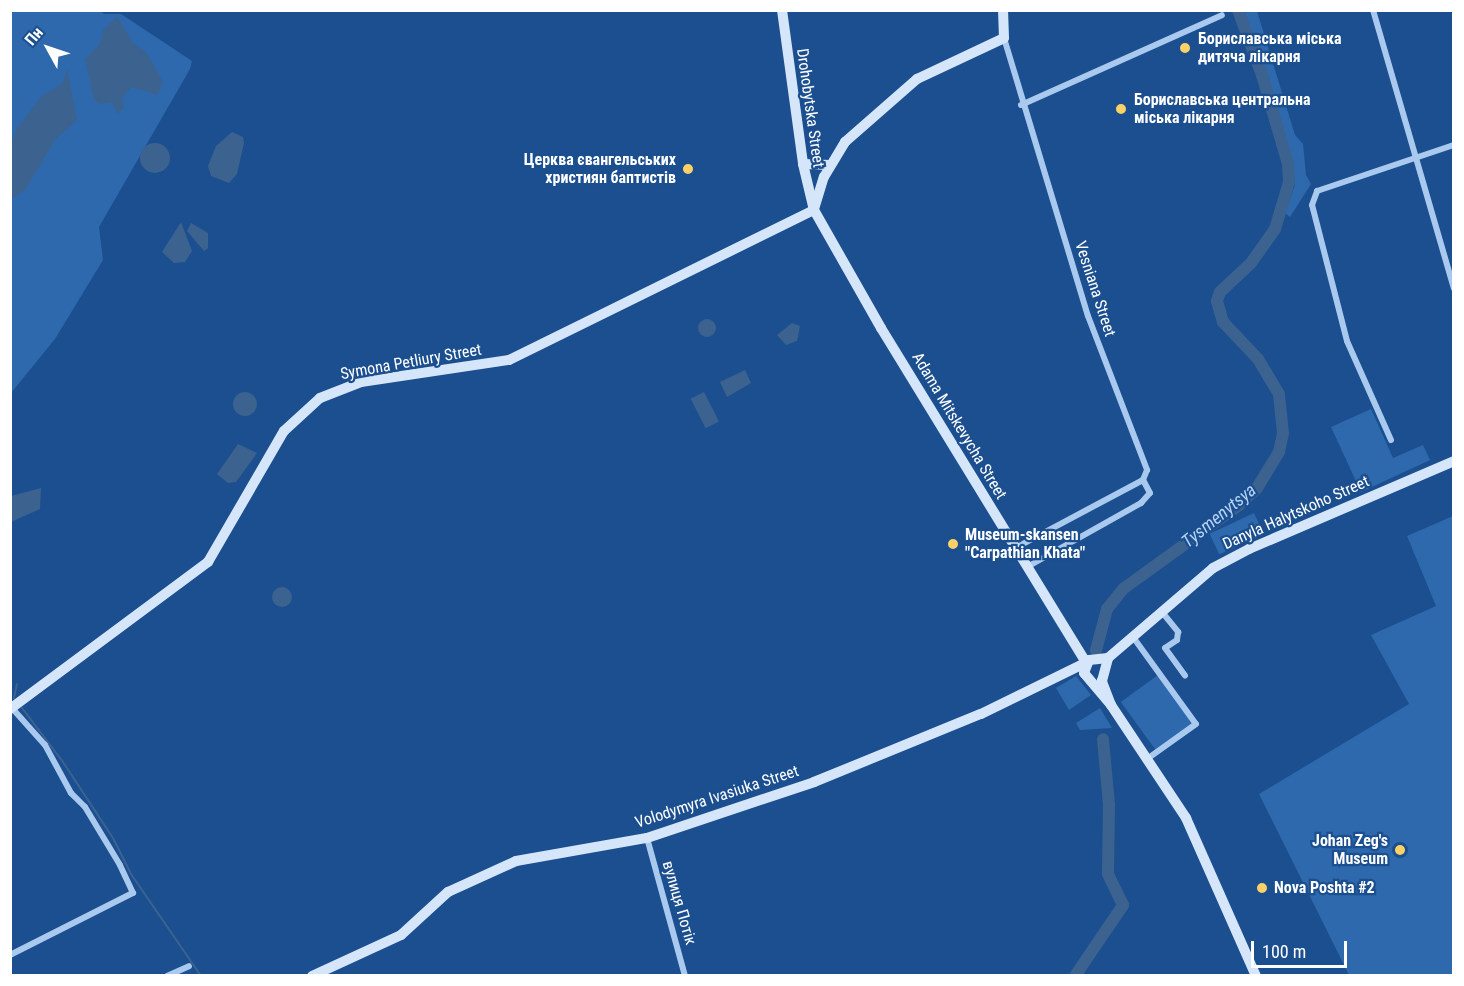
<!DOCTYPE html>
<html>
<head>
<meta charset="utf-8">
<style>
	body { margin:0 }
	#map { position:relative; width:1464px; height:986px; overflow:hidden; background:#1b4f8f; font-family:"Roboto Condensed",sans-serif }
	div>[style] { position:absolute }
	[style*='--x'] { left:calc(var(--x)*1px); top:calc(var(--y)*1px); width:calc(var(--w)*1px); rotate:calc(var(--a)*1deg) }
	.green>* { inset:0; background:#2e69ad; transform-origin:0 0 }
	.water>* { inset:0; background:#3c6290; transform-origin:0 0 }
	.round { border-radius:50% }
	.stream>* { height:2px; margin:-1px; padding:0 1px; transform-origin:1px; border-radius:1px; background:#3c6290 }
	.river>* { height:12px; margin:-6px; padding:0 6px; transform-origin:6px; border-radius:6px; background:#3c6290 }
	.street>* { height:6px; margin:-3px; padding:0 3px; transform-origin:3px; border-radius:3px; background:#a9c9ee }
	.secondary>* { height:10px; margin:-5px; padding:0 5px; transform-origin:5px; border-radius:5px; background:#d6e6fa }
	.dots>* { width:16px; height:16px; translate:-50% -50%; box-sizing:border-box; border:3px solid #1b4f8f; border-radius:50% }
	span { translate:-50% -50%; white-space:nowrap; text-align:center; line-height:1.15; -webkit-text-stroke:4.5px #1b4f8f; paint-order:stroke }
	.poi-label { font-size:16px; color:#fff; font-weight:700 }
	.left { translate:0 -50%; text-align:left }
	.right { translate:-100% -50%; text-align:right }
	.street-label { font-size:16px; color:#fff }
	.water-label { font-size:18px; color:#b5d3f5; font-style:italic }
	.frame { position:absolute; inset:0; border:12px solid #fff; pointer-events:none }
	.north { position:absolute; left:18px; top:18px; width:60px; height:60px; -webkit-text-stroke:4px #1b4f8f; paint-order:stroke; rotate:310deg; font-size:16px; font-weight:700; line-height:24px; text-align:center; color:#fff }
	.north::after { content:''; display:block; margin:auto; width:21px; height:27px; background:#fff; clip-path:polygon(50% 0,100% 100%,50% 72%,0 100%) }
	.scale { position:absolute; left:1251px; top:941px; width:96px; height:27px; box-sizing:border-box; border:3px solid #fff; border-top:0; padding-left:8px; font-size:18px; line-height:21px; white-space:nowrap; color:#fff; -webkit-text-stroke:4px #1b4f8f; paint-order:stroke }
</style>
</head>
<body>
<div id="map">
	<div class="green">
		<div style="clip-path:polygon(99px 10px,104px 14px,121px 14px,192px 61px,190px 69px,99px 227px,103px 260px,55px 339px,11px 393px,11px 11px)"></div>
		<div style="clip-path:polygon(1249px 11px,1257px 11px,1295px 135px,1303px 144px,1306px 175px,1311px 184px,1290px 217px,1285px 213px,1295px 185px,1293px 163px,1267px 74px,1243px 14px)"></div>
		<div style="clip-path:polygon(1371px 409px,1393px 458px,1423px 445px,1430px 460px,1361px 492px,1331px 427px)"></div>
		<div style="left:1254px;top:513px;width:23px;height:49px;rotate:65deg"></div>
		<div style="clip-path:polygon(1453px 516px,1453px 975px,1349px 975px,1259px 794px,1409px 704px,1371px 635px,1436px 606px,1407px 536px)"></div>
		<div style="left:1158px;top:675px;width:60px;height:46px;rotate:54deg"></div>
		<div style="clip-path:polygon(1076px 676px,1091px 695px,1069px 710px,1056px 688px)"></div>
		<div style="clip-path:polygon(1100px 708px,1112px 728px,1080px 730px,1076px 723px)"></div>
	</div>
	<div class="water">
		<div style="clip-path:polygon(117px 17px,134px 44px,146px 52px,163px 82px,157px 95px,132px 87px,122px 97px,124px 107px,117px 114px,112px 102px,100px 104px,94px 100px,85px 59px,100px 44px,103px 30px)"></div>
		<div style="clip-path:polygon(67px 69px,77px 120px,55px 140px,25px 190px,11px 199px,11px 143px,19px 125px,42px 96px,63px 83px)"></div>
		<div style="clip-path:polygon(232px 132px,243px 137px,244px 143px,237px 174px,229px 183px,211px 176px,208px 166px,216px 146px)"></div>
		<div class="round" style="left:140px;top:143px;width:30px;height:30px"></div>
		<div style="clip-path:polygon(181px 222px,192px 251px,185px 262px,174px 263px,162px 252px)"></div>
		<div style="clip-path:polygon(191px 223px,208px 233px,208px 248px,204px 251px,187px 231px)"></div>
		<div class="round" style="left:698px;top:319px;width:18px;height:18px"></div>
		<div style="clip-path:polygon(792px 323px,800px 326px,797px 341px,786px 345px,777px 335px)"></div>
		<div style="clip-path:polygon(745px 370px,751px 383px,727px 397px,720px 382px)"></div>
		<div class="round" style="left:233px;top:392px;width:24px;height:24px"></div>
		<div style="left:704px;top:392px;width:33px;height:15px;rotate:63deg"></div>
		<div style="clip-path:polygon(238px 444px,257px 453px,236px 482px,228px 483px,217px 474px)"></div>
		<div style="clip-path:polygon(41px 488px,40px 509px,11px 522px,11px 496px)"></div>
		<div class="round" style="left:272px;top:587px;width:20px;height:20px"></div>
	</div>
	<div class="stream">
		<div style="--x:14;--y:698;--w:14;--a:-78"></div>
		<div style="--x:22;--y:708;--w:68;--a:52.8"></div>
		<div style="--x:63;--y:762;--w:91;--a:56.7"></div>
		<div style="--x:113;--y:838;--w:40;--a:63.4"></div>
		<div style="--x:131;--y:874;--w:124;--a:55.5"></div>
	</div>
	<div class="river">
		<div style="--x:1096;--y:650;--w:42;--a:-75"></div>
		<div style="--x:1107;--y:609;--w:26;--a:-51"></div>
		<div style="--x:1123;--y:589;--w:143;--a:-35.9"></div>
		<div style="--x:1239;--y:505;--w:25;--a:-43"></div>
		<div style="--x:1257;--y:488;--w:42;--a:-58.6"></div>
		<div style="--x:1279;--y:452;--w:19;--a:-78"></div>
		<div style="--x:1283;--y:433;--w:39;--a:-96"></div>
		<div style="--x:1279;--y:394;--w:41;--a:-121"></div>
		<div style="--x:1258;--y:359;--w:51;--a:-133.4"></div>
		<div style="--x:1223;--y:322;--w:22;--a:-106"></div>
		<div style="--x:1217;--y:301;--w:9;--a:-72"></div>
		<div style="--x:1220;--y:292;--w:42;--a:-43.1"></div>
		<div style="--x:1251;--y:263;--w:42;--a:-54.8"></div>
		<div style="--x:1275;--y:229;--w:49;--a:-73.4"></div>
		<div style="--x:1289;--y:182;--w:18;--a:-93"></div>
		<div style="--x:1288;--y:164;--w:93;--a:-106.3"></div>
		<div style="--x:1262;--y:75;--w:69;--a:-110.3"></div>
		<div style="--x:1075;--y:976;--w:86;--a:-55.9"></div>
		<div style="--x:1123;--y:905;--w:34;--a:-116"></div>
		<div style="--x:1108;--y:874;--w:69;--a:-89.2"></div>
		<div style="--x:1109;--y:805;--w:66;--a:-95.2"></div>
	</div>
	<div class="street">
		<div style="--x:1373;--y:10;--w:290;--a:73.8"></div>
		<div style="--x:1004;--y:38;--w:290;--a:73.2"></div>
		<div style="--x:1088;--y:316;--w:165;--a:69"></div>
		<div style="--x:1147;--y:470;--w:11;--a:112"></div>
		<div style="--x:1143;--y:480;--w:145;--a:152"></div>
		<div style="--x:1021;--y:105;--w:220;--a:-24.1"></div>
		<div style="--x:1391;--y:440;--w:108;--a:-114"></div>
		<div style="--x:1347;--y:341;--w:140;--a:-104.4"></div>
		<div style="--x:1312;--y:205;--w:15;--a:-70"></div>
		<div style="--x:1317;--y:191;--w:145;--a:-18.6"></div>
		<div style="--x:1027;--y:567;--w:131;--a:-29.3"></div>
		<div style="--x:1141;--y:503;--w:13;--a:-48"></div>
		<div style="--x:1150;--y:493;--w:15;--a:-118"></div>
		<div style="--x:1162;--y:612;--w:26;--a:51"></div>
		<div style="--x:1178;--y:632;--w:8;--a:97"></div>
		<div style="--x:1177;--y:640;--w:14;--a:146"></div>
		<div style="--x:1165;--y:648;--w:34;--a:54"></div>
		<div style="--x:1133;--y:637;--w:107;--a:54.1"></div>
		<div style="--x:1196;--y:724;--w:60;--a:144.5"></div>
		<div style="--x:647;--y:838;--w:143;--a:74.6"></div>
		<div style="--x:10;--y:955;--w:138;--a:-26.8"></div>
		<div style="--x:133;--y:893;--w:31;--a:-115"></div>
		<div style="--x:120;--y:865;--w:68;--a:-121.1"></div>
		<div style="--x:85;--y:807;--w:20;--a:-135"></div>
		<div style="--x:71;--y:793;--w:55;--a:-118.4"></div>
		<div style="--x:45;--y:745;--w:50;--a:-131.7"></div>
		<div style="--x:167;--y:976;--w:24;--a:-24"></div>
	</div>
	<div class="secondary">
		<div style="--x:782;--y:10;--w:155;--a:82.2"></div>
		<div style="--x:803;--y:164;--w:47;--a:76.6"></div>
		<div style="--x:814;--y:210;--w:136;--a:60.4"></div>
		<div style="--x:881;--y:328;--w:392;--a:58.5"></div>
		<div style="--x:803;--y:164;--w:27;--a:2"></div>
		<div style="--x:814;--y:209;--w:34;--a:-73"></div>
		<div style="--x:824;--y:177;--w:41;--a:-59"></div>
		<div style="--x:845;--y:142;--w:96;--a:-41.2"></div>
		<div style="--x:917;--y:79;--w:96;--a:-25.2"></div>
		<div style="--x:1004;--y:38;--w:28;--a:-92"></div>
		<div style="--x:1108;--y:658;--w:19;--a:174"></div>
		<div style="--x:1089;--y:660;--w:14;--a:111"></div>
		<div style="--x:1084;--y:673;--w:42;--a:49.8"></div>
		<div style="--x:1111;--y:705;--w:136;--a:56.4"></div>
		<div style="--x:1186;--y:818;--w:173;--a:66.1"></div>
		<div style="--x:1111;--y:705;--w:26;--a:-111"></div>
		<div style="--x:1102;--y:681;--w:24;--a:-75"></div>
		<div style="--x:1108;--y:658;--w:138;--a:-40.6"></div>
		<div style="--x:1213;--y:568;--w:41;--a:-27.8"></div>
		<div style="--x:1249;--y:549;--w:223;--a:-23.2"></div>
		<div style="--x:10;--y:709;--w:247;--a:-36.6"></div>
		<div style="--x:208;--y:562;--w:151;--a:-59.9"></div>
		<div style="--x:284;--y:431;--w:49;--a:-42.5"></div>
		<div style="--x:320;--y:398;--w:44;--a:-21.3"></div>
		<div style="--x:361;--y:382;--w:150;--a:-8.5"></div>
		<div style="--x:509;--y:360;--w:340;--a:-26.2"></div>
		<div style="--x:312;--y:976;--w:98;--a:-24.7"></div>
		<div style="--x:401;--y:935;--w:64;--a:-42.5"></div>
		<div style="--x:448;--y:892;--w:75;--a:-24.5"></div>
		<div style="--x:516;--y:861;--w:133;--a:-10"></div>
		<div style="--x:647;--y:838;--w:176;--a:-18.5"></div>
		<div style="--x:814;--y:782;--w:180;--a:-22.2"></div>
		<div style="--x:981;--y:714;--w:116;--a:-26.1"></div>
	</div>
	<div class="dots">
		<div style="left:1185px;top:48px;background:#ffd166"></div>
		<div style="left:1121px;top:109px;background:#ffd166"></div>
		<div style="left:688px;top:169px;background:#ffd166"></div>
		<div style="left:953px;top:544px;background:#ffd166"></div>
		<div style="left:1400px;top:850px;background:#ffd166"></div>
		<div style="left:1262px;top:888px;background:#ffd166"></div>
	</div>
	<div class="poi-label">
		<span class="left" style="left:1198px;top:48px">Бориславська міська<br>дитяча лікарня</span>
		<span class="left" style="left:1134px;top:109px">Бориславська центральна<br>міська лікарня</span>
		<span class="right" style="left:676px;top:169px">Церква євангельських<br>християн баптистів</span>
		<span class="left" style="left:965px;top:544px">Museum-skansen<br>"Carpathian Khata"</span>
		<span class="right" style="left:1388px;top:850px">Johan Zeg's<br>Museum</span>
		<span class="left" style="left:1274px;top:888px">Nova Poshta #2</span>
	</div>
	<div class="street-label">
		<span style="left:810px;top:108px;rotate:82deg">Drohobytska Street</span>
		<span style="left:1095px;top:289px;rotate:72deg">Vesniana Street</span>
		<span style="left:411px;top:362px;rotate:-10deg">Symona Petliury Street</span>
		<span style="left:959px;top:426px;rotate:59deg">Adama Mitskevycha Street</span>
		<span style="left:1296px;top:513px;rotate:-24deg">Danyla Halytskoho Street</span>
		<span style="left:717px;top:797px;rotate:-18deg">Volodymyra Ivasiuka Street</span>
		<span style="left:679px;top:903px;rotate:74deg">вулиця Потік</span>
	</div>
	<div class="water-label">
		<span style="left:1219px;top:516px;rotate:-39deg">Tysmenytsya</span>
	</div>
	<div class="frame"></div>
	<div class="north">Пн</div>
	<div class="scale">100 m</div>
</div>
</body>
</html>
